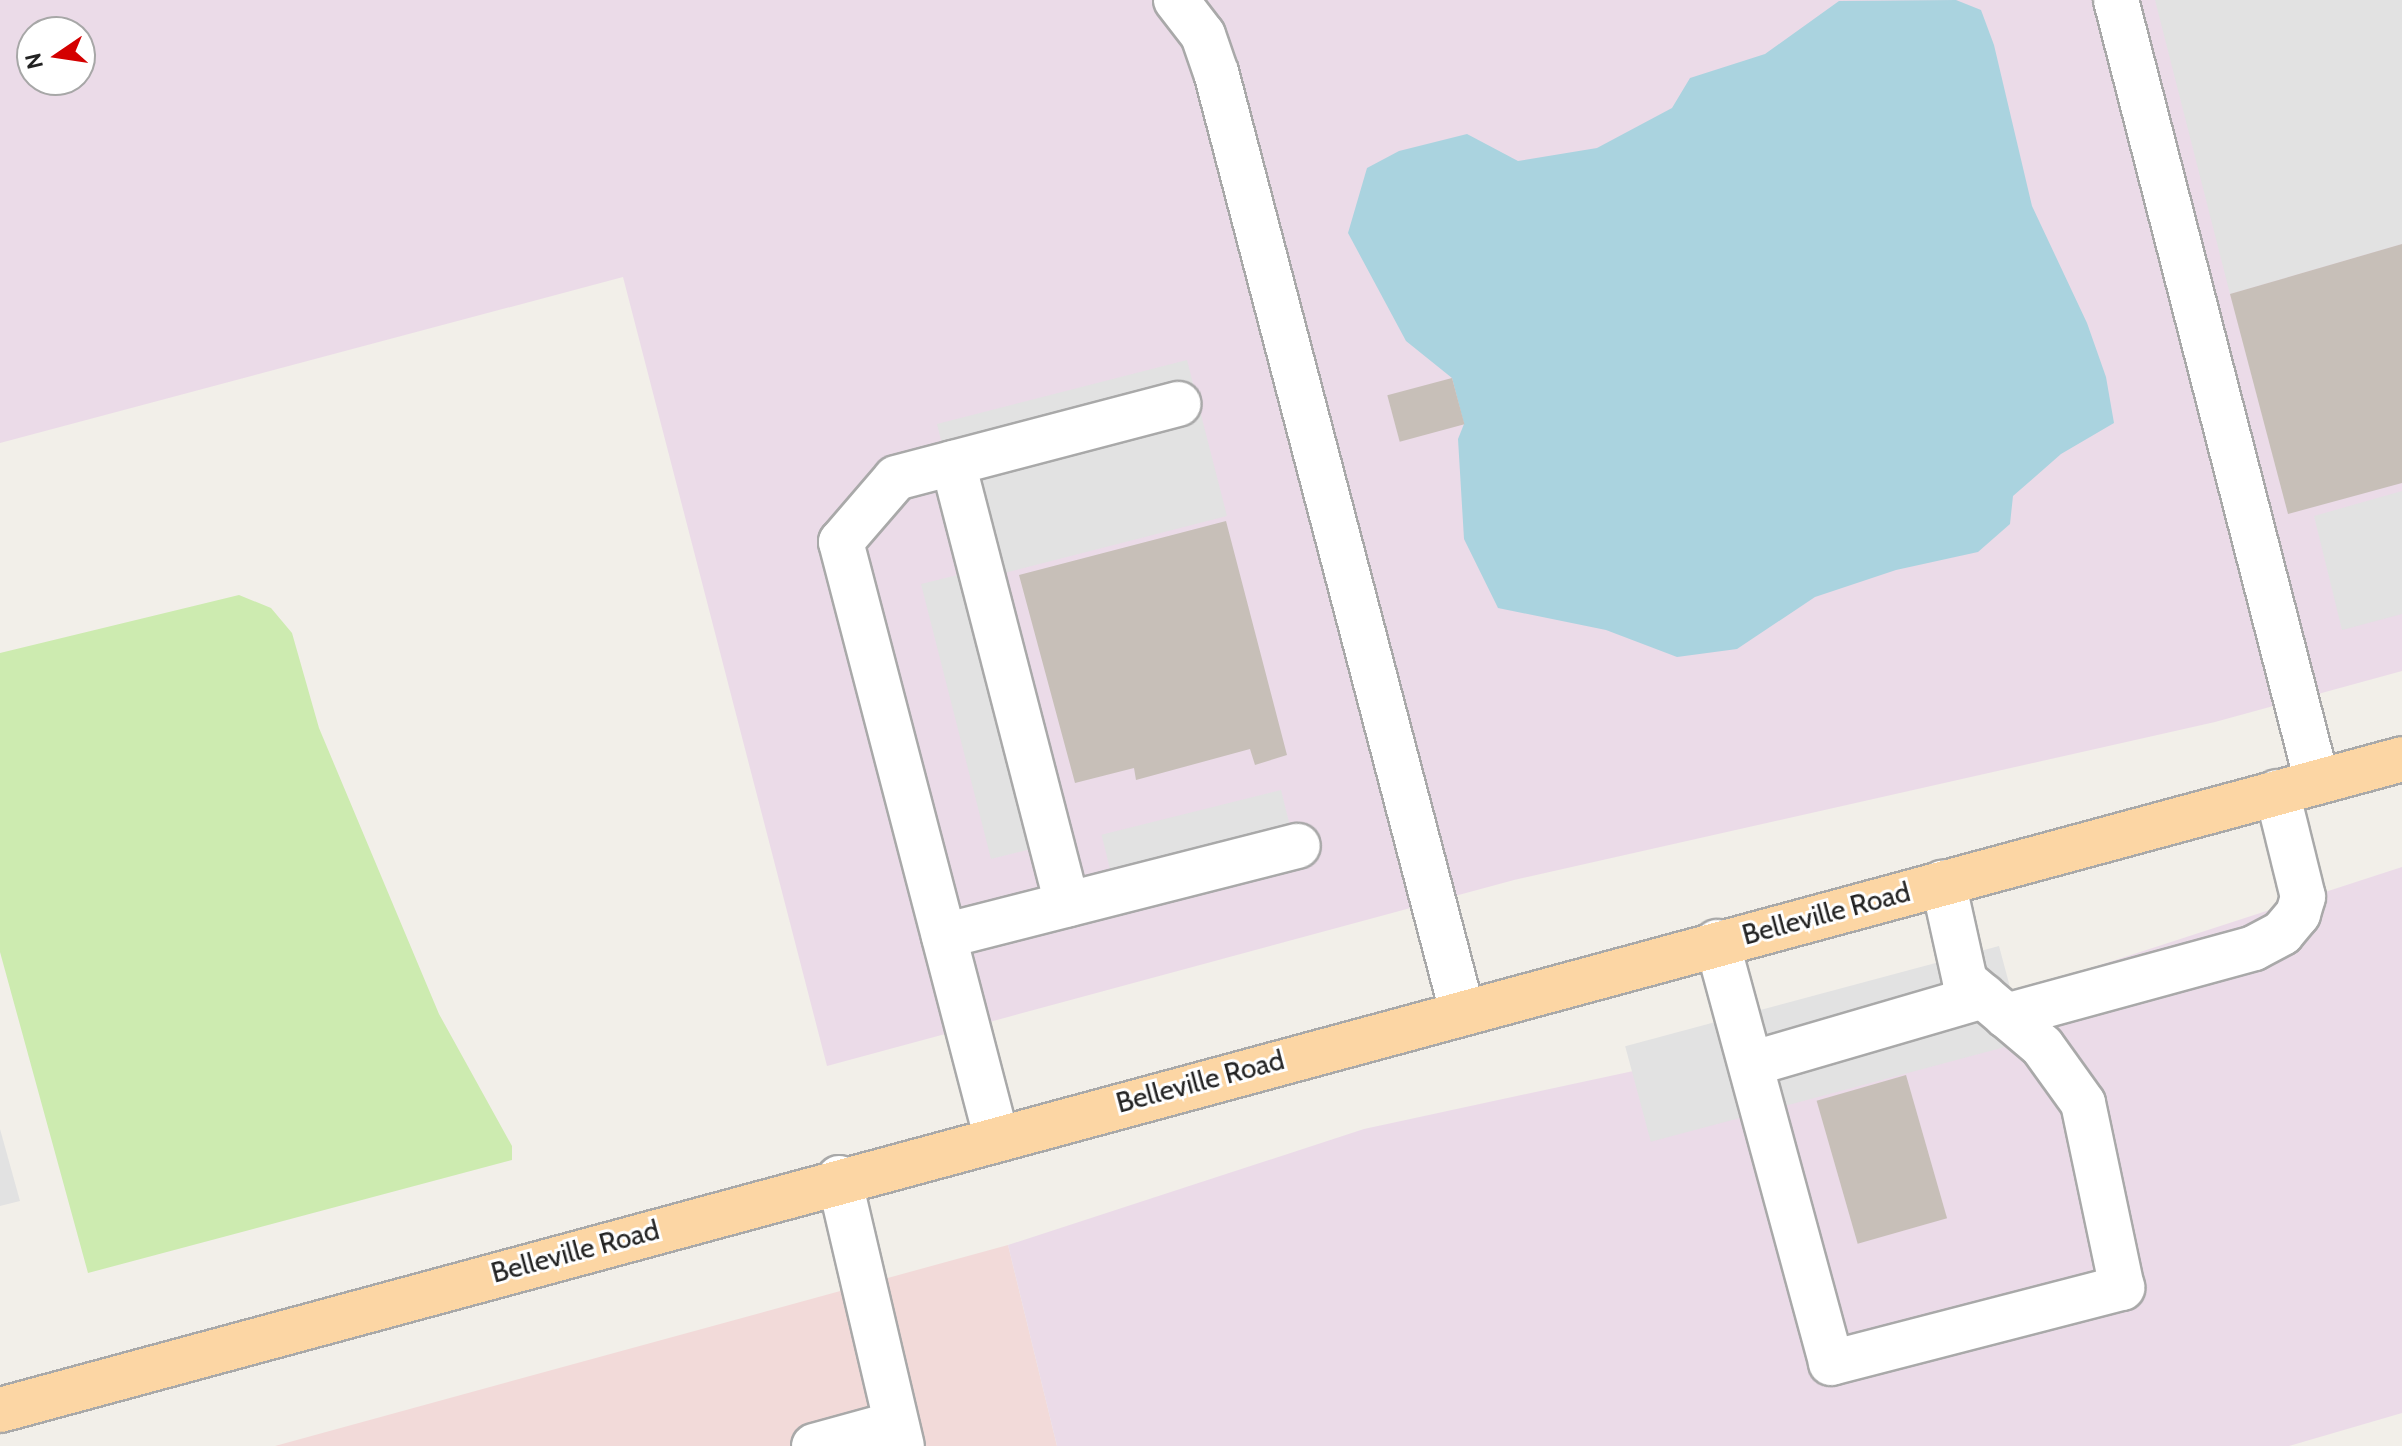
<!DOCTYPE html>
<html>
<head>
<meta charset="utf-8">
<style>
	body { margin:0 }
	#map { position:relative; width:2402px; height:1446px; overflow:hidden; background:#f2efe9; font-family:Cabin,sans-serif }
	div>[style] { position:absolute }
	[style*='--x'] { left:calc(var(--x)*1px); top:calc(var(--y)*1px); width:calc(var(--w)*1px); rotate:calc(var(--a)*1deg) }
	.commercial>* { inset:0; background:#f2dad9 }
	.industrial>* { inset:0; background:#ebdbe8 }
	.grass>* { inset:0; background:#cdebb0 }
	.parking>* { inset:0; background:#e2e2e2; transform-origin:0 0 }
	.water>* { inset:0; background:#aad3df }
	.building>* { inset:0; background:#c7bfb8; transform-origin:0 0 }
	.roads { filter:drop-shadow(2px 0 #a9a9a9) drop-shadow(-2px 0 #a9a9a9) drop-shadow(0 2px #a9a9a9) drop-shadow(0 -2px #a9a9a9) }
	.minor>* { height:44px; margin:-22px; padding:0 22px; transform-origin:22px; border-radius:22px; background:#fff }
	.major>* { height:44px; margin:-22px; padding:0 22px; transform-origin:22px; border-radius:22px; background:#fcd6a4 }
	span { translate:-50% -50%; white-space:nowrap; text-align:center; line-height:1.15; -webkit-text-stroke:6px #fff; paint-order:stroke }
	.street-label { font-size:28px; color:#222 }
	.north { position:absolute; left:16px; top:16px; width:80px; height:80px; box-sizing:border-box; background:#fff; border:2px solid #a7a7a7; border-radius:50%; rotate:257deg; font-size:22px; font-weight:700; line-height:32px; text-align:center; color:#222 }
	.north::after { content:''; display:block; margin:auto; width:28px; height:36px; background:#d40000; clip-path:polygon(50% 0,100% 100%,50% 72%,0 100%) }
</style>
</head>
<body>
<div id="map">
	<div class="commercial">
		<div style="clip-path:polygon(1008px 1245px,1057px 1446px,275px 1446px)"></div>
	</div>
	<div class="industrial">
		<div style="clip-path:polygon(evenodd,0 0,2402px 0,2402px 671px,2215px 722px,1514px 880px,827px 1066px,623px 277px,0 443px,0 0,32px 32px,80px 32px,80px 80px,32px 80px,32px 32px)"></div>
		<div style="clip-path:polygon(2402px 867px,2402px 1413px,2289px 1446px,1057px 1446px,1008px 1245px,1364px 1129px,2051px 981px)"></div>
	</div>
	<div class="grass">
		<div style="clip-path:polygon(239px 595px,271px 608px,292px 633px,319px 728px,439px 1014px,512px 1146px,512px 1160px,88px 1273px,0 952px,0 653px)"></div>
	</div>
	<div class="parking">
		<div style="clip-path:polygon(2155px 0,2402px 0,2402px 244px,2230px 294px)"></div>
		<div style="clip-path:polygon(1187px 360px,1227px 516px,989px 577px,1056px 843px,991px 859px,921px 584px,974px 571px,937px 424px)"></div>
		<div style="clip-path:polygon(2402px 491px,2402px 614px,2342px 630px,2314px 516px)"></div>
		<div style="left:1281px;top:790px;width:78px;height:185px;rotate:76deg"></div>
		<div style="left:1999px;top:946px;width:99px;height:387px;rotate:75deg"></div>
		<div style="clip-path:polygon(0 1129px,20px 1201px,0 1206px)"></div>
	</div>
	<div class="water">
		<div style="clip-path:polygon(1956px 0,1981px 10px,1994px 45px,2032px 206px,2087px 323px,2106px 377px,2114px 423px,2061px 454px,2013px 496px,2010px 524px,1978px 552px,1896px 570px,1815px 597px,1737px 649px,1677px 657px,1606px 630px,1498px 608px,1464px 539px,1458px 439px,1464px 424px,1452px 378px,1406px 341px,1348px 233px,1367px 168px,1399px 151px,1467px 134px,1518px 161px,1597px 148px,1672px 108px,1690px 78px,1765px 54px,1839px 1px)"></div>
	</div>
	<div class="building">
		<div style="clip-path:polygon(2402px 244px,2402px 483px,2288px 514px,2230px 294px)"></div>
		<div style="left:1452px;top:378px;width:48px;height:67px;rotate:75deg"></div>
		<div style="clip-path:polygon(1226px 521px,1287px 755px,1255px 765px,1250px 749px,1136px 780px,1134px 768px,1075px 783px,1019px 575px)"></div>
		<div style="left:1906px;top:1075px;width:149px;height:93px;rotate:74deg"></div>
	</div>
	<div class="roads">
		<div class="minor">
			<div style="--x:1176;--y:0;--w:44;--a:52.4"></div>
			<div style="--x:1203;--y:35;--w:39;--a:71"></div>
			<div style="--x:1216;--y:72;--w:971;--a:75.32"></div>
			<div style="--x:2116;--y:0;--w:806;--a:75.57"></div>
			<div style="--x:953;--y:463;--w:456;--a:75.5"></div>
			<div style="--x:944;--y:936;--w:365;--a:-14.3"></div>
			<div style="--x:1717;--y:942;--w:436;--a:74.8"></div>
			<div style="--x:1831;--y:1363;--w:301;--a:-14.5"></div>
			<div style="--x:2122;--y:1288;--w:189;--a:-101.9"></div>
			<div style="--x:2083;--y:1103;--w:70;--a:-125.7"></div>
			<div style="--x:2042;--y:1046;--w:101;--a:-139.8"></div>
			<div style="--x:1965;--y:981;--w:101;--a:-102.5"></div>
			<div style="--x:2006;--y:1016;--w:257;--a:-15.3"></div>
			<div style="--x:2254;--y:948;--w:32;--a:-28"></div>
			<div style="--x:2282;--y:933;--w:25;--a:-50"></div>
			<div style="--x:2298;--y:914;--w:18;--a:-74"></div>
			<div style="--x:2303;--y:897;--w:108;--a:-103.9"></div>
			<div style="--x:1751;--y:1064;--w:242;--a:-16.3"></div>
			<div style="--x:996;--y:1136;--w:614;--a:-104.62"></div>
			<div style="--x:841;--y:542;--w:84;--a:-49.3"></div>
			<div style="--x:896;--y:478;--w:292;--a:-14.7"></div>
			<div style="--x:839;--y:1178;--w:275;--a:76.8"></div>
			<div style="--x:814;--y:1446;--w:83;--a:-15.4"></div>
		</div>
		<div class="major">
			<div style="--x:0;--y:1410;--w:2489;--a:-15.16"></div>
		</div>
	</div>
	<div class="street-label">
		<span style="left:1826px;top:913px;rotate:-15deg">Belleville Road</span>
		<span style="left:1200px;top:1081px;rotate:-15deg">Belleville Road</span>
		<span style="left:575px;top:1251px;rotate:-15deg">Belleville Road</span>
	</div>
	<div class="north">N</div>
</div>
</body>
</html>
